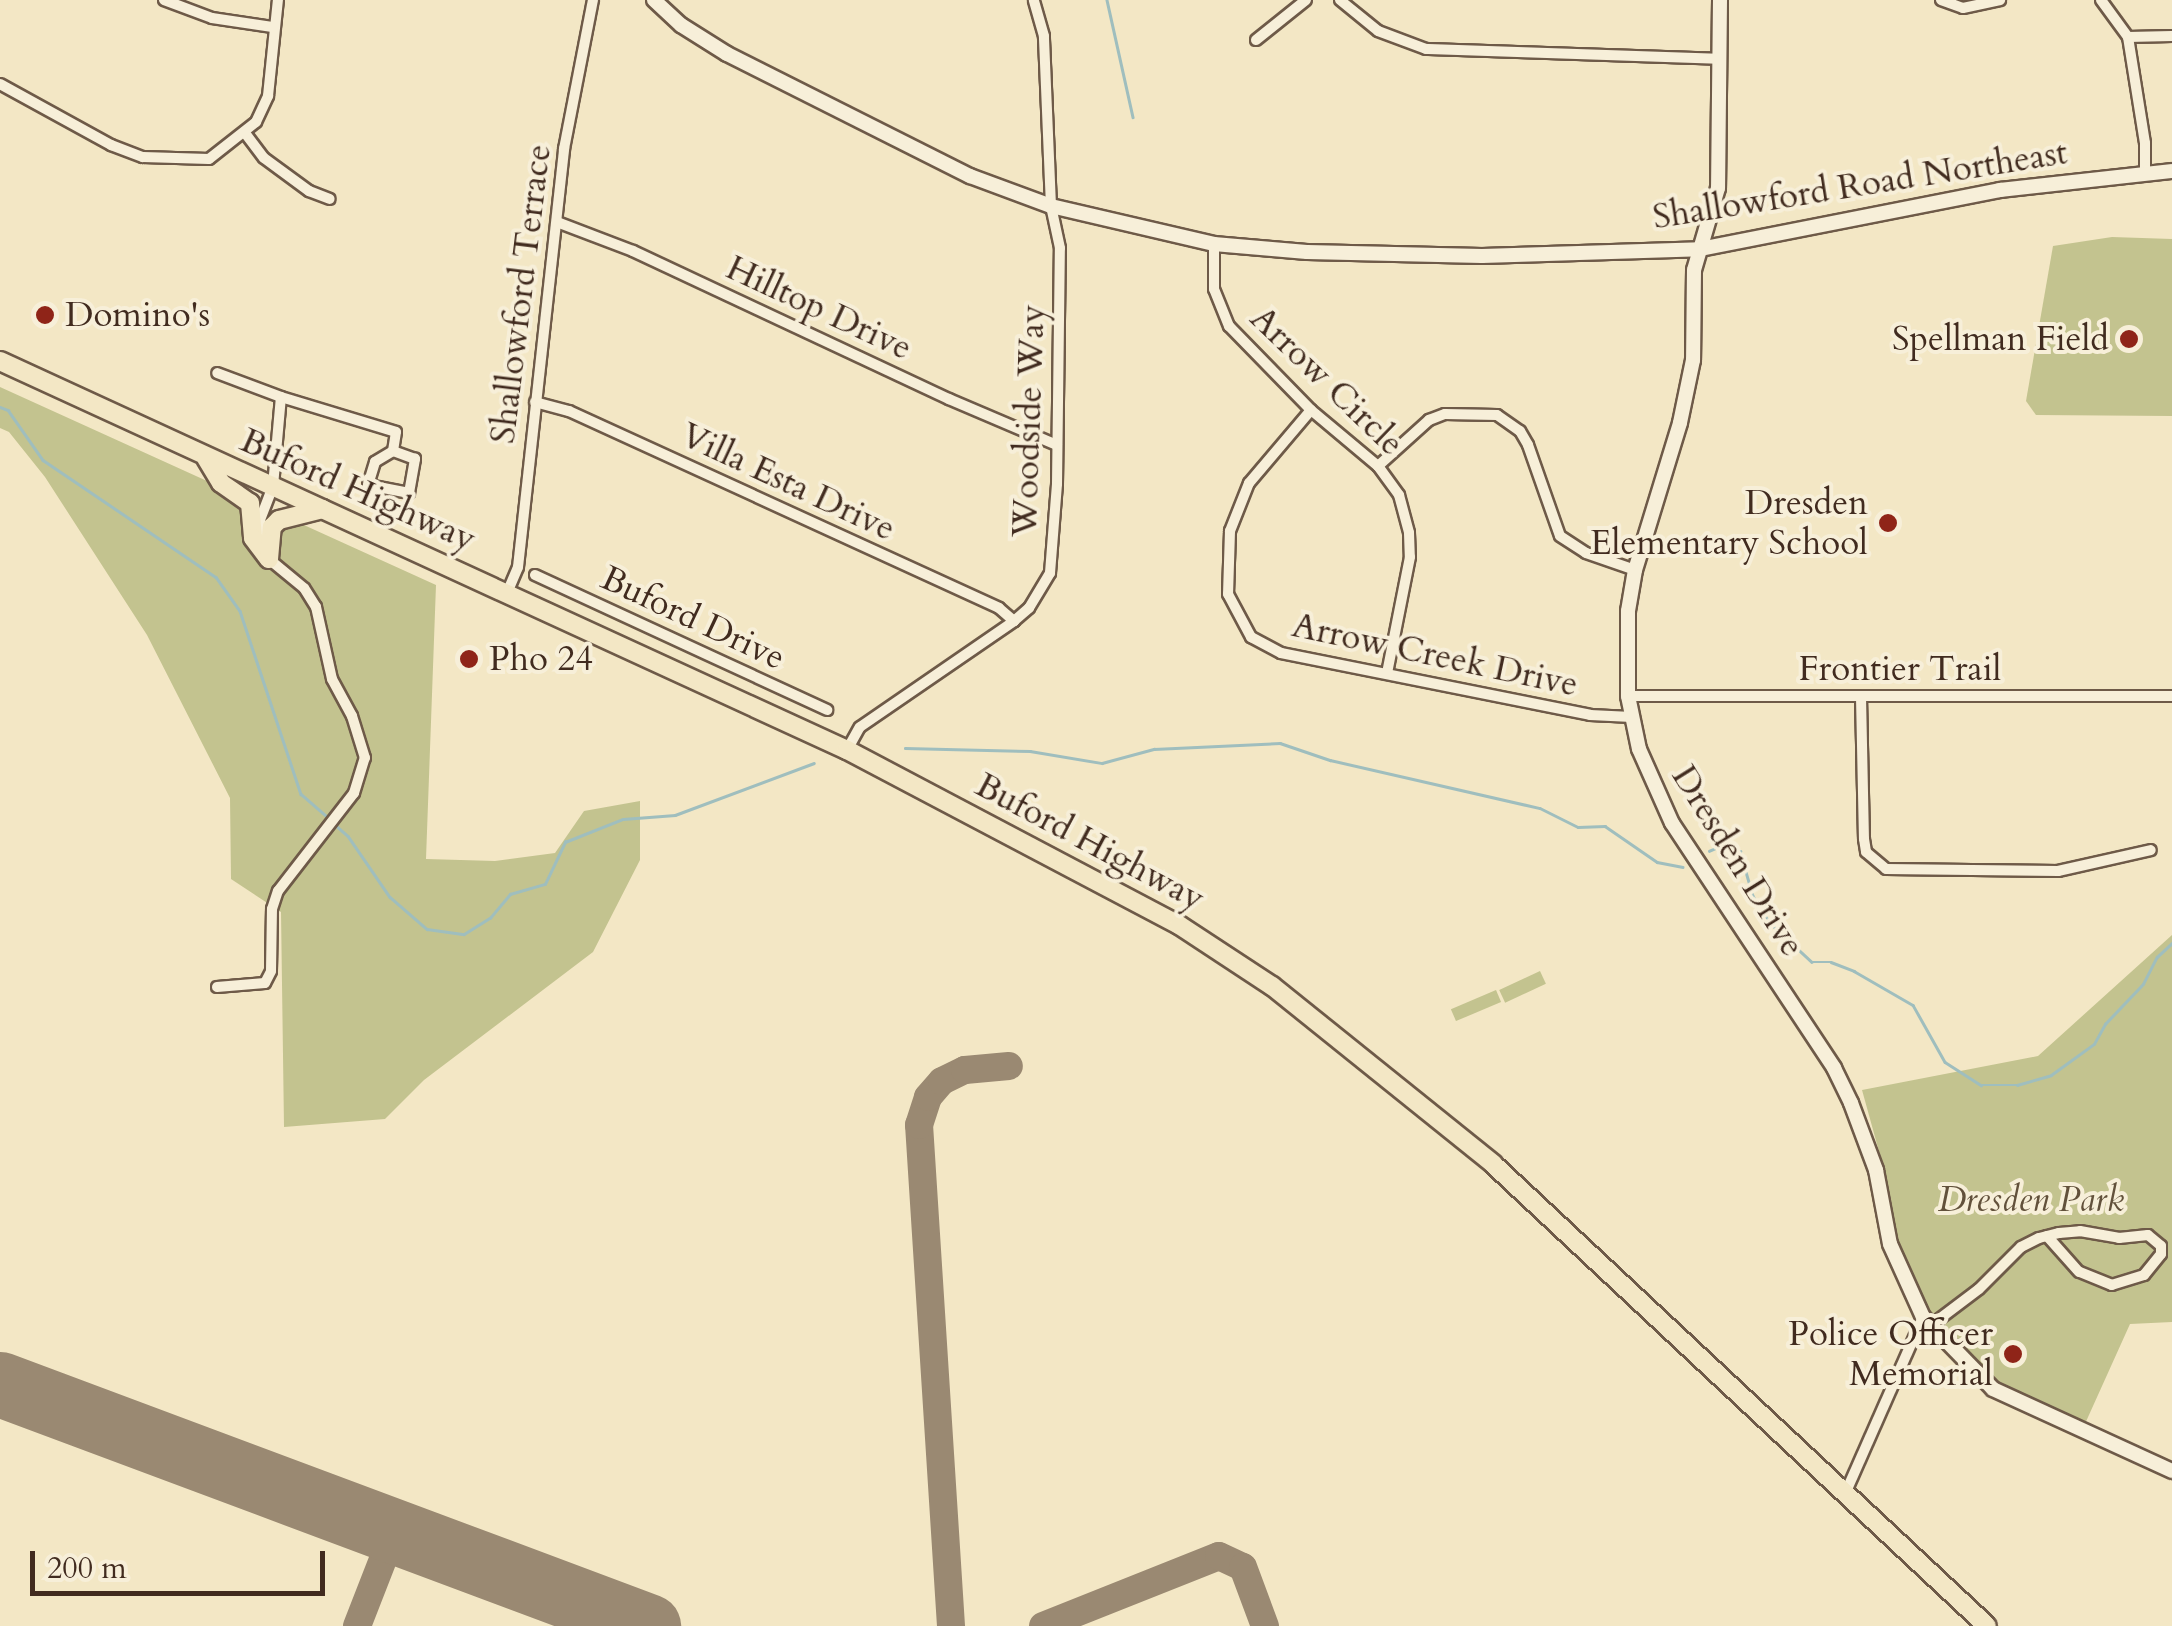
<!DOCTYPE html>
<html>
<head>
<meta charset="utf-8">
<style>
	body { margin:0 }
	#map { position:relative; width:2172px; height:1626px; overflow:hidden; background:#f3e7c5; font-family:Cardo,serif }
	div>[style] { position:absolute }
	[style*='--x'] { left:calc(var(--x)*1px); top:calc(var(--y)*1px); width:calc(var(--w)*1px); rotate:calc(var(--a)*1deg) }
	.green>* { inset:0; background:#c3c38f; transform-origin:0 0 }
	.stream>* { height:2.5px; margin:-1.25px; padding:0 1.25px; transform-origin:1.25px; border-radius:1.25px; background:#9fbebe }
	.taxiway>* { height:28px; margin:-14px; padding:0 14px; transform-origin:14px; border-radius:14px; background:#9a8972 }
	.runway>* { height:65px; margin:-32.5px; padding:0 32.5px; transform-origin:32.5px; border-radius:32.5px; background:#9a8972 }
	.roads { filter:drop-shadow(2px 0 #6e5a48) drop-shadow(-2px 0 #6e5a48) drop-shadow(0 2px #6e5a48) drop-shadow(0 -2px #6e5a48) }
	.minor>* { height:10px; margin:-5px; padding:0 5px; transform-origin:5px; border-radius:5px; background:#f7efd9 }
	.tertiary>* { height:14px; margin:-7px; padding:0 7px; transform-origin:7px; border-radius:7px; background:#f7efd9 }
	.primary>* { height:18px; margin:-9px; padding:0 9px; transform-origin:9px; border-radius:9px; background:#f3e7c5 }
	.dots>* { width:28px; height:28px; translate:-50% -50%; box-sizing:border-box; border:5px solid #f7efd9; border-radius:50% }
	span { translate:-50% -50%; white-space:nowrap; text-align:center; line-height:1.15; -webkit-text-stroke:8px #f7efd9; paint-order:stroke }
	.street-label { font-size:35px; color:#412b1f }
	.poi-label { font-size:35px; color:#412b1f }
	.left { translate:0 -50%; text-align:left }
	.right { translate:-100% -50%; text-align:right }
	.park-label { font-size:35px; color:#62513b; font-style:italic }
	.scale { position:absolute; left:30px; top:1551px; width:295px; height:45px; box-sizing:border-box; border:5px solid #412b1f; border-top:0; padding-left:12px; font-size:30px; line-height:35px; white-space:nowrap; color:#412b1f; -webkit-text-stroke:8px #f7efd9; paint-order:stroke }
</style>
</head>
<body>
<div id="map">
	<div class="green">
		<div style="clip-path:polygon(2112px 237px,2172px 239px,2172px 416px,2036px 415px,2026px 401px,2053px 246px)"></div>
		<div style="clip-path:polygon(0 387px,436px 585px,426px 859px,495px 861px,555px 853px,584px 811px,640px 801px,640px 860px,593px 952px,424px 1080px,385px 1119px,284px 1127px,281px 912px,231px 879px,230px 798px,147px 635px,45px 477px,9px 432px,0 428px)"></div>
		<div style="clip-path:polygon(2172px 935px,2172px 1322px,2130px 1324px,2084px 1426px,2025px 1399px,1976px 1366px,1926px 1311px,1896px 1242px,1880px 1155px,1862px 1090px,2038px 1056px)"></div>
		<div style="left:1540px;top:971px;width:14px;height:45px;rotate:65deg"></div>
		<div style="left:1496px;top:990px;width:13px;height:49px;rotate:67deg"></div>
	</div>
	<div class="stream">
		<div style="--x:1107;--y:0;--w:120;--a:77.5"></div>
		<div style="--x:0;--y:407;--w:9;--a:21"></div>
		<div style="--x:8;--y:410;--w:61;--a:55"></div>
		<div style="--x:43;--y:460;--w:209;--a:34.1"></div>
		<div style="--x:216;--y:577;--w:42;--a:54.8"></div>
		<div style="--x:240;--y:611;--w:193;--a:71.6"></div>
		<div style="--x:301;--y:794;--w:35;--a:41"></div>
		<div style="--x:905;--y:748;--w:125;--a:1.4"></div>
		<div style="--x:1030;--y:751;--w:73;--a:9.5"></div>
		<div style="--x:1102;--y:763;--w:54;--a:-15.1"></div>
		<div style="--x:1154;--y:749;--w:126;--a:-2.7"></div>
		<div style="--x:1280;--y:743;--w:53;--a:18.8"></div>
		<div style="--x:1330;--y:760;--w:215;--a:12.9"></div>
		<div style="--x:1540;--y:808;--w:42;--a:26.6"></div>
		<div style="--x:1578;--y:827;--w:27;--a:-2"></div>
		<div style="--x:1605;--y:826;--w:63;--a:34.7"></div>
		<div style="--x:1657;--y:862;--w:26;--a:11"></div>
		<div style="--x:333;--y:823;--w:20;--a:41"></div>
		<div style="--x:348;--y:836;--w:74;--a:55.5"></div>
		<div style="--x:390;--y:897;--w:49;--a:40.9"></div>
		<div style="--x:427;--y:929;--w:37;--a:8"></div>
		<div style="--x:464;--y:934;--w:31;--a:-32"></div>
		<div style="--x:490;--y:918;--w:31;--a:-50"></div>
		<div style="--x:510;--y:894;--w:36;--a:-16"></div>
		<div style="--x:545;--y:884;--w:47;--a:-64.5"></div>
		<div style="--x:565;--y:842;--w:62;--a:-21.6"></div>
		<div style="--x:623;--y:819;--w:52;--a:-4.4"></div>
		<div style="--x:675;--y:815;--w:148;--a:-20.5"></div>
		<div style="--x:1709;--y:851;--w:12;--a:-24"></div>
		<div style="--x:1720;--y:846;--w:21;--a:14"></div>
		<div style="--x:1740;--y:851;--w:47;--a:73.9"></div>
		<div style="--x:1753;--y:896;--w:32;--a:58"></div>
		<div style="--x:1770;--y:923;--w:57;--a:42.9"></div>
		<div style="--x:1812;--y:962;--w:19;--a:0"></div>
		<div style="--x:1831;--y:962;--w:25;--a:21"></div>
		<div style="--x:1854;--y:971;--w:68;--a:30"></div>
		<div style="--x:1913;--y:1005;--w:65;--a:60.7"></div>
		<div style="--x:1945;--y:1062;--w:43;--a:32.6"></div>
		<div style="--x:1981;--y:1085;--w:36;--a:0"></div>
		<div style="--x:2017;--y:1085;--w:35;--a:-16"></div>
		<div style="--x:2051;--y:1075;--w:53;--a:-35.8"></div>
		<div style="--x:2094;--y:1044;--w:23;--a:-61"></div>
		<div style="--x:2105;--y:1024;--w:55;--a:-46.5"></div>
		<div style="--x:2143;--y:984;--w:30;--a:-63"></div>
		<div style="--x:2157;--y:957;--w:21;--a:-43"></div>
	</div>
	<div class="taxiway">
		<div style="--x:357;--y:1626;--w:102;--a:-68.7"></div>
		<div style="--x:951;--y:1626;--w:502;--a:-93.65"></div>
		<div style="--x:919;--y:1125;--w:29;--a:-72"></div>
		<div style="--x:928;--y:1097;--w:21;--a:-49"></div>
		<div style="--x:942;--y:1081;--w:25;--a:-26"></div>
		<div style="--x:965;--y:1070;--w:44;--a:-5.2"></div>
		<div style="--x:1043;--y:1626;--w:189;--a:-21.7"></div>
		<div style="--x:1219;--y:1556;--w:26;--a:25"></div>
		<div style="--x:1243;--y:1567;--w:63;--a:69.6"></div>
	</div>
	<div class="runway">
		<div style="--x:0;--y:1384;--w:692;--a:20.48"></div>
	</div>
	<div class="roads">
		<div class="minor">
			<div style="--x:164;--y:0;--w:51;--a:20.6"></div>
			<div style="--x:212;--y:18;--w:61;--a:8.5"></div>
			<div style="--x:1340;--y:0;--w:49;--a:39.2"></div>
			<div style="--x:1378;--y:31;--w:51;--a:20.6"></div>
			<div style="--x:1426;--y:49;--w:294;--a:1.9"></div>
			<div style="--x:1941;--y:0;--w:23;--a:20"></div>
			<div style="--x:1963;--y:8;--w:38;--a:-12"></div>
			<div style="--x:2101;--y:0;--w:46;--a:53.9"></div>
			<div style="--x:2128;--y:37;--w:107;--a:80.9"></div>
			<div style="--x:2145;--y:143;--w:29;--a:90"></div>
			<div style="--x:2128;--y:37;--w:44;--a:-1.3"></div>
			<div style="--x:1256;--y:40;--w:64;--a:-38.7"></div>
			<div style="--x:0;--y:84;--w:127;--a:28.8"></div>
			<div style="--x:111;--y:145;--w:34;--a:21"></div>
			<div style="--x:143;--y:157;--w:66;--a:1.7"></div>
			<div style="--x:209;--y:159;--w:60;--a:-38.2"></div>
			<div style="--x:256;--y:122;--w:29;--a:-65"></div>
			<div style="--x:268;--y:96;--w:97;--a:-84.1"></div>
			<div style="--x:245;--y:133;--w:31;--a:53"></div>
			<div style="--x:264;--y:158;--w:56;--a:36.3"></div>
			<div style="--x:309;--y:191;--w:22;--a:21"></div>
			<div style="--x:557;--y:222;--w:81;--a:20.9"></div>
			<div style="--x:633;--y:251;--w:349;--a:25.1"></div>
			<div style="--x:949;--y:399;--w:117;--a:23.1"></div>
			<div style="--x:1214;--y:244;--w:45;--a:90"></div>
			<div style="--x:1214;--y:289;--w:40;--a:68"></div>
			<div style="--x:1229;--y:326;--w:117;--a:45.7"></div>
			<div style="--x:1311;--y:410;--w:87;--a:39.9"></div>
			<div style="--x:1378;--y:466;--w:36;--a:54"></div>
			<div style="--x:1399;--y:495;--w:39;--a:75"></div>
			<div style="--x:1409;--y:533;--w:24;--a:88"></div>
			<div style="--x:1410;--y:557;--w:118;--a:101.2"></div>
			<div style="--x:281;--y:397;--w:120;--a:16.9"></div>
			<div style="--x:396;--y:432;--w:19;--a:99"></div>
			<div style="--x:393;--y:451;--w:21;--a:149"></div>
			<div style="--x:375;--y:462;--w:24;--a:107"></div>
			<div style="--x:368;--y:485;--w:42;--a:11"></div>
			<div style="--x:409;--y:493;--w:35;--a:-80"></div>
			<div style="--x:415;--y:459;--w:23;--a:-160"></div>
			<div style="--x:535;--y:402;--w:35;--a:15"></div>
			<div style="--x:569;--y:411;--w:473;--a:24.6"></div>
			<div style="--x:999;--y:608;--w:20;--a:41"></div>
			<div style="--x:1311;--y:410;--w:96;--a:130.3"></div>
			<div style="--x:1249;--y:483;--w:52;--a:111.6"></div>
			<div style="--x:1230;--y:531;--w:63;--a:91.8"></div>
			<div style="--x:1228;--y:594;--w:49;--a:61.9"></div>
			<div style="--x:1251;--y:637;--w:34;--a:28"></div>
			<div style="--x:1281;--y:653;--w:315;--a:11.3"></div>
			<div style="--x:1590;--y:715;--w:42;--a:2.7"></div>
			<div style="--x:1378;--y:466;--w:69;--a:-42"></div>
			<div style="--x:1429;--y:420;--w:17;--a:-21"></div>
			<div style="--x:1445;--y:414;--w:52;--a:1.1"></div>
			<div style="--x:1497;--y:415;--w:28;--a:35"></div>
			<div style="--x:1520;--y:431;--w:16;--a:60"></div>
			<div style="--x:1528;--y:445;--w:96;--a:70.6"></div>
			<div style="--x:1560;--y:536;--w:31;--a:33"></div>
			<div style="--x:1586;--y:553;--w:52;--a:19.1"></div>
			<div style="--x:535;--y:575;--w:322;--a:24.8"></div>
			<div style="--x:507;--y:593;--w:28;--a:-67"></div>
			<div style="--x:518;--y:567;--w:421;--a:-83.7"></div>
			<div style="--x:564;--y:149;--w:152;--a:-79"></div>
			<div style="--x:1628;--y:696;--w:544;--a:0"></div>
			<div style="--x:1861;--y:697;--w:142;--a:88.8"></div>
			<div style="--x:1864;--y:839;--w:13;--a:81"></div>
			<div style="--x:1866;--y:852;--w:26;--a:40"></div>
			<div style="--x:1886;--y:869;--w:172;--a:0.7"></div>
			<div style="--x:2058;--y:871;--w:95;--a:-12.7"></div>
			<div style="--x:847;--y:750;--w:26;--a:-61"></div>
			<div style="--x:860;--y:727;--w:187;--a:-34.5"></div>
			<div style="--x:1014;--y:621;--w:20;--a:-41"></div>
			<div style="--x:1029;--y:608;--w:41;--a:-59"></div>
			<div style="--x:1050;--y:573;--w:89;--a:-85.5"></div>
			<div style="--x:1057;--y:484;--w:236;--a:-89.3"></div>
			<div style="--x:1060;--y:248;--w:43;--a:-102.1"></div>
			<div style="--x:1051;--y:206;--w:170;--a:-92.4"></div>
			<div style="--x:1044;--y:36;--w:37;--a:-106"></div>
			<div style="--x:217;--y:987;--w:48;--a:-4.8"></div>
			<div style="--x:265;--y:983;--w:13;--a:-63"></div>
			<div style="--x:271;--y:971;--w:62;--a:-89.1"></div>
			<div style="--x:272;--y:909;--w:19;--a:-72"></div>
			<div style="--x:278;--y:891;--w:124;--a:-52.2"></div>
			<div style="--x:354;--y:793;--w:37;--a:-73"></div>
			<div style="--x:365;--y:758;--w:44;--a:-107.2"></div>
			<div style="--x:352;--y:716;--w:42;--a:-118.4"></div>
			<div style="--x:332;--y:679;--w:74;--a:-102.5"></div>
			<div style="--x:316;--y:607;--w:22;--a:-122"></div>
			<div style="--x:304;--y:588;--w:45;--a:-140.4"></div>
			<div style="--x:269;--y:559;--w:40;--a:-103"></div>
			<div style="--x:260;--y:520;--w:36;--a:-69"></div>
			<div style="--x:273;--y:486;--w:89;--a:-84.9"></div>
			<div style="--x:281;--y:397;--w:68;--a:-159.4"></div>
			<div style="--x:1930;--y:1326;--w:61;--a:-37.1"></div>
			<div style="--x:1979;--y:1289;--w:59;--a:-45"></div>
			<div style="--x:2021;--y:1247;--w:20;--a:-27"></div>
			<div style="--x:2039;--y:1238;--w:21;--a:-14"></div>
			<div style="--x:2059;--y:1233;--w:21;--a:-5"></div>
			<div style="--x:2080;--y:1231;--w:40;--a:10"></div>
			<div style="--x:2119;--y:1238;--w:29;--a:-6"></div>
			<div style="--x:2148;--y:1235;--w:17;--a:40"></div>
			<div style="--x:2161;--y:1246;--w:8;--a:90"></div>
			<div style="--x:2161;--y:1254;--w:27;--a:129"></div>
			<div style="--x:2144;--y:1275;--w:34;--a:163"></div>
			<div style="--x:2112;--y:1285;--w:35;--a:-158"></div>
			<div style="--x:2079;--y:1272;--w:48;--a:-131.6"></div>
			<div style="--x:1845;--y:1494;--w:193;--a:-66.2"></div>
		</div>
		<div class="tertiary">
			<div style="--x:654;--y:0;--w:37;--a:43"></div>
			<div style="--x:681;--y:25;--w:54;--a:32.2"></div>
			<div style="--x:727;--y:54;--w:272;--a:26.7"></div>
			<div style="--x:970;--y:176;--w:86;--a:20.3"></div>
			<div style="--x:1051;--y:206;--w:167;--a:13.1"></div>
			<div style="--x:1214;--y:244;--w:93;--a:4.9"></div>
			<div style="--x:1307;--y:252;--w:175;--a:1.3"></div>
			<div style="--x:1482;--y:256;--w:218;--a:-1.8"></div>
			<div style="--x:1700;--y:249;--w:306;--a:-11.1"></div>
			<div style="--x:2000;--y:190;--w:173;--a:-6.3"></div>
			<div style="--x:1720;--y:0;--w:188;--a:90.6"></div>
			<div style="--x:1718;--y:188;--w:85;--a:106.3"></div>
			<div style="--x:1694;--y:270;--w:90;--a:90.6"></div>
			<div style="--x:1693;--y:360;--w:64;--a:101.7"></div>
			<div style="--x:1680;--y:423;--w:154;--a:107"></div>
			<div style="--x:1635;--y:570;--w:42;--a:99.7"></div>
			<div style="--x:1628;--y:611;--w:85;--a:90"></div>
			<div style="--x:1628;--y:696;--w:54;--a:78.3"></div>
			<div style="--x:1639;--y:749;--w:81;--a:66"></div>
			<div style="--x:1672;--y:823;--w:294;--a:56.5"></div>
			<div style="--x:1834;--y:1068;--w:39;--a:64"></div>
			<div style="--x:1851;--y:1103;--w:72;--a:69.5"></div>
			<div style="--x:1876;--y:1170;--w:75;--a:79.3"></div>
			<div style="--x:1890;--y:1244;--w:80;--a:65.7"></div>
			<div style="--x:1923;--y:1317;--w:100;--a:45.8"></div>
			<div style="--x:1993;--y:1389;--w:197;--a:24.6"></div>
		</div>
		<div class="primary">
			<div style="--x:0;--y:361;--w:932;--a:24.67"></div>
			<div style="--x:847;--y:750;--w:375;--a:27.8"></div>
			<div style="--x:1179;--y:925;--w:111;--a:33.3"></div>
			<div style="--x:1272;--y:986;--w:284;--a:38.8"></div>
			<div style="--x:1493;--y:1164;--w:676;--a:43.08"></div>
			<div style="--x:206;--y:458;--w:29;--a:59"></div>
			<div style="--x:221;--y:483;--w:35;--a:35"></div>
			<div style="--x:250;--y:503;--w:35;--a:85"></div>
			<div style="--x:253;--y:538;--w:26;--a:53"></div>
			<div style="--x:269;--y:559;--w:32;--a:-85"></div>
			<div style="--x:272;--y:527;--w:10;--a:-45"></div>
			<div style="--x:279;--y:520;--w:45;--a:-14"></div>
		</div>
	</div>
	<div class="dots">
		<div style="left:45px;top:315px;background:#8f2418"></div>
		<div style="left:2129px;top:339px;background:#8f2418"></div>
		<div style="left:1888px;top:523px;background:#8f2418"></div>
		<div style="left:469px;top:659px;background:#8f2418"></div>
		<div style="left:2013px;top:1354px;background:#8f2418"></div>
	</div>
	<div class="street-label">
		<span style="left:1860px;top:185px;rotate:-9deg">Shallowford Road Northeast</span>
		<span style="left:521px;top:294px;rotate:-83deg">Shallowford Terrace</span>
		<span style="left:819px;top:308px;rotate:25deg">Hilltop Drive</span>
		<span style="left:1327px;top:381px;rotate:44deg">Arrow Circle</span>
		<span style="left:1029px;top:421px;rotate:-88deg">Woodside Way</span>
		<span style="left:788px;top:482px;rotate:25deg">Villa Esta Drive</span>
		<span style="left:358px;top:490px;rotate:24deg">Buford Highway</span>
		<span style="left:693px;top:618px;rotate:25deg">Buford Drive</span>
		<span style="left:1435px;top:655px;rotate:12deg">Arrow Creek Drive</span>
		<span style="left:1900px;top:669px">Frontier Trail</span>
		<span style="left:1090px;top:842px;rotate:28deg">Buford Highway</span>
		<span style="left:1738px;top:861px;rotate:58deg">Dresden Drive</span>
	</div>
	<div class="poi-label">
		<span class="left" style="left:65px;top:315px">Domino's</span>
		<span class="right" style="left:2109px;top:339px">Spellman Field</span>
		<span class="right" style="left:1868px;top:523px">Dresden<br>Elementary School</span>
		<span class="left" style="left:489px;top:659px">Pho 24</span>
		<span class="right" style="left:1993px;top:1354px">Police Officer<br>Memorial</span>
	</div>
	<div class="park-label">
		<span style="left:2031px;top:1200px">Dresden Park</span>
	</div>
	<div class="scale">200 m</div>
</div>
</body>
</html>
